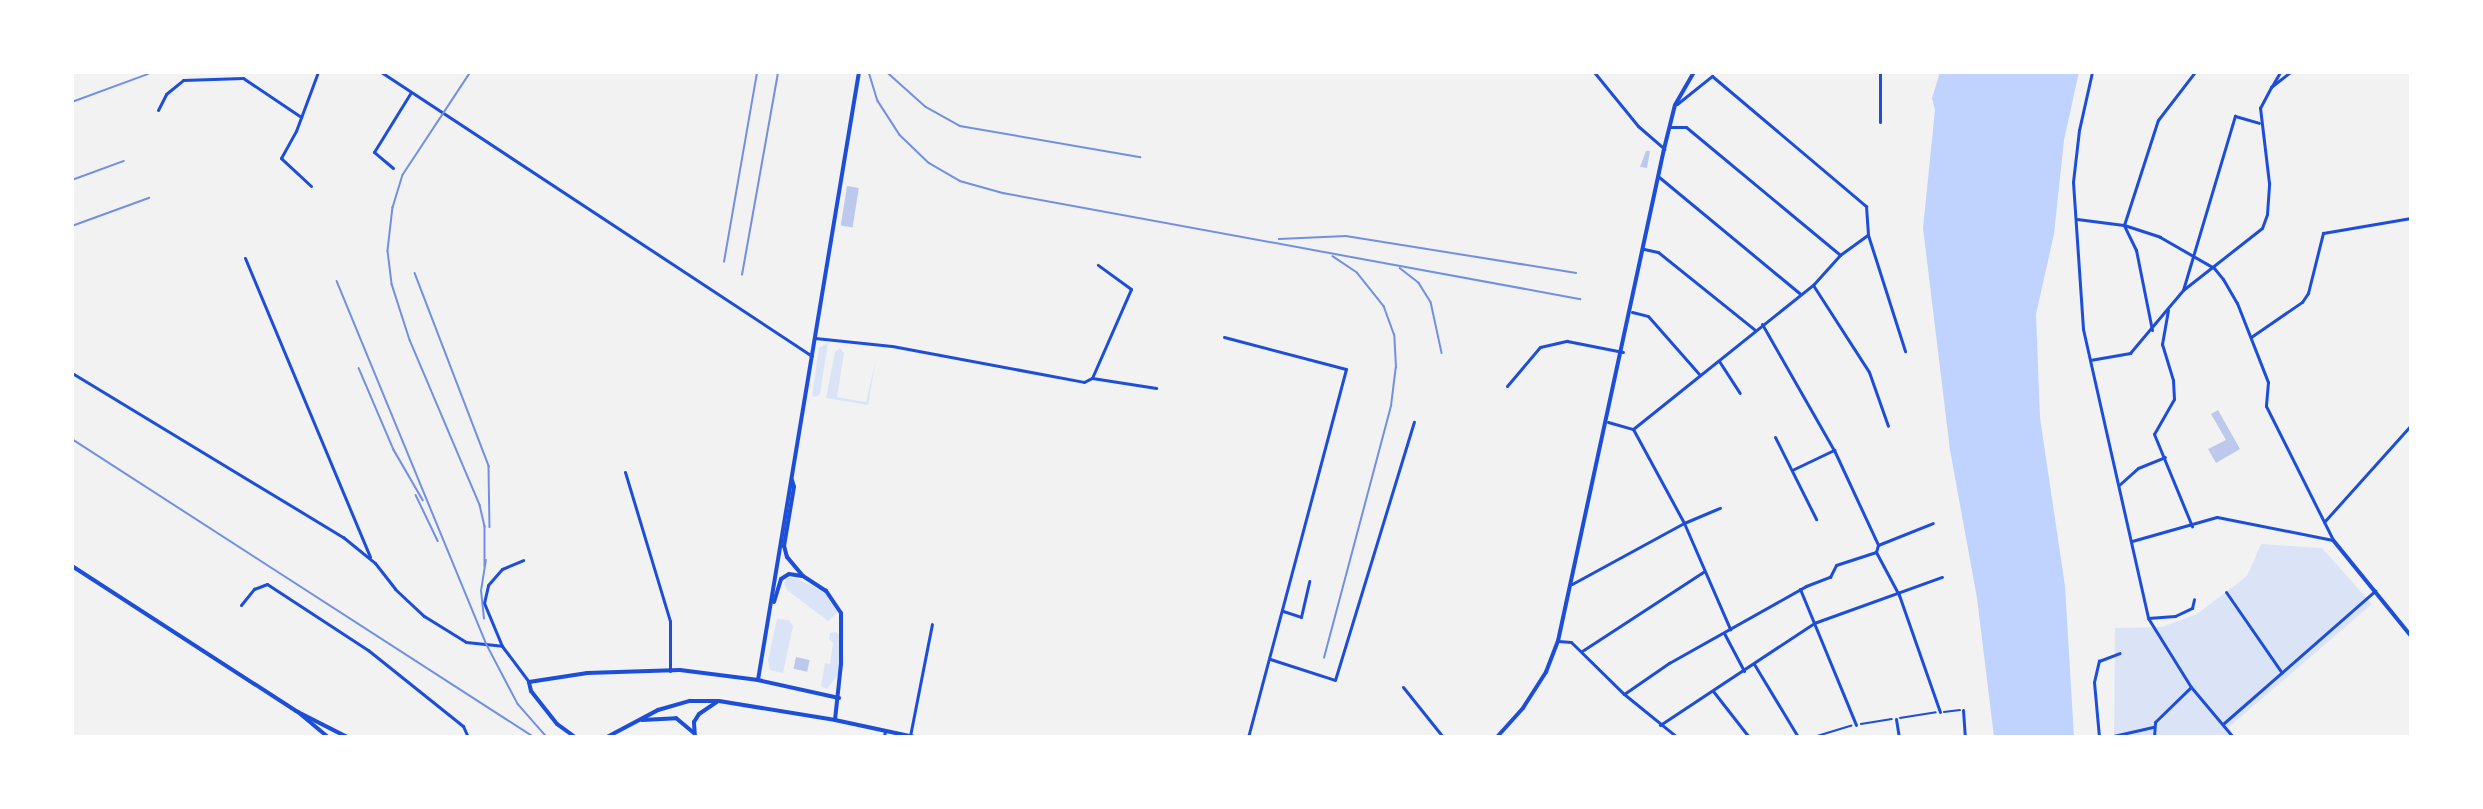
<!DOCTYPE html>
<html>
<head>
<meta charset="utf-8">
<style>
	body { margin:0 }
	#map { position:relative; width:2483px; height:809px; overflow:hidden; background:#f2f2f2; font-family:"IBM Plex Sans",sans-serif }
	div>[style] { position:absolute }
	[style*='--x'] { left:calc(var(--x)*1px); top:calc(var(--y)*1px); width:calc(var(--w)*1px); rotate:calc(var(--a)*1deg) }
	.green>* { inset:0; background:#dbe4f7 }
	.water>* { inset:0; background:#bfd3fe }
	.building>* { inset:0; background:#bdc9ec; transform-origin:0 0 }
	.path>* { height:1.5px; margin:-0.75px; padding:0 0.75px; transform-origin:0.75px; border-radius:0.75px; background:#1d4ed8 }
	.minor>* { height:3px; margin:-1.5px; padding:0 1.5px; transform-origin:1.5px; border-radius:1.5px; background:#1d4ed8 }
	.tertiary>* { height:4px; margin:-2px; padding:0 2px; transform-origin:2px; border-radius:2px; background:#1d4ed8 }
	.secondary>* { height:4px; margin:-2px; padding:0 2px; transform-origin:2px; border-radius:2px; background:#1d4ed8 }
	.rail>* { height:1.5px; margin:-0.75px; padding:0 0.75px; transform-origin:0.75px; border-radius:0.75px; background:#7290e2 }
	span { translate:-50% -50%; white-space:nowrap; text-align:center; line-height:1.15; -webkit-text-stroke:5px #fff; paint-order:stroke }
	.frame { position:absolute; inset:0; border:74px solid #fff; pointer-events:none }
</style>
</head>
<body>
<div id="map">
	<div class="green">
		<div style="clip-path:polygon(828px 343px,820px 394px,816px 397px,812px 396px,819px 348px)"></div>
		<div style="clip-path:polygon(840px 348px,844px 353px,837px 397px,866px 402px,876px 359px,868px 405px,826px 398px,835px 352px)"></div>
		<div style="clip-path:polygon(2261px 544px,2322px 548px,2372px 604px,2229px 727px,2234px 737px,2114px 737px,2115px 628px,2162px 627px,2197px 614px,2247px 576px)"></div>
		<div style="clip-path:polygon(787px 578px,796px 578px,824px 592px,838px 612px,828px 621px,787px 590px,784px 583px)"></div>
		<div style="clip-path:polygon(777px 619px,789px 620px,793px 626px,783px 673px,770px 670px,768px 660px)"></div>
		<div style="clip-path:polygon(836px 632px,840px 635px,839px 673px,827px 689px,821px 686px,825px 663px,830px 664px,833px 643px,829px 639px,830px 633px)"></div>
	</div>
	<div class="water">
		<div style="clip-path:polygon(1940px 72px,2079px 72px,2064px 140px,2054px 234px,2036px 314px,2040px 418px,2065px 586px,2074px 737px,1994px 737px,1977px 598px,1950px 450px,1923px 228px,1935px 110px,1932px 98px)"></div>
	</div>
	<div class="building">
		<div style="clip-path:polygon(1646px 151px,1650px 151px,1647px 168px,1640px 167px)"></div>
		<div style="left:847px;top:186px;width:12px;height:40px;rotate:9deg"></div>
		<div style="clip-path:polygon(2218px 410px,2240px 449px,2216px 463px,2208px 449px,2226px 440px,2211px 414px)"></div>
		<div style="left:796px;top:657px;width:14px;height:12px;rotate:12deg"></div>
	</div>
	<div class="path">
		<div style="--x:1944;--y:712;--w:16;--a:-7"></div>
		<div style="--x:1900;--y:718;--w:36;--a:-9"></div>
		<div style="--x:1861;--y:724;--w:31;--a:-9"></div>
		<div style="--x:1814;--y:737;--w:39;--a:-17"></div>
	</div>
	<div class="minor">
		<div style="--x:381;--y:72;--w:516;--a:33.38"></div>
		<div style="--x:1594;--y:72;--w:70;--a:50.8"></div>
		<div style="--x:1638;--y:126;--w:35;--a:41"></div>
		<div style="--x:2092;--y:72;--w:59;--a:102.6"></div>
		<div style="--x:2079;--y:130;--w:52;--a:96.6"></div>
		<div style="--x:2073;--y:182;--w:147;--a:86.1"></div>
		<div style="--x:2083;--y:329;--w:296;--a:77.3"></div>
		<div style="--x:2148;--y:618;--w:81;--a:58.1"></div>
		<div style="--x:2272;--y:86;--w:16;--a:-60"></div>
		<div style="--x:1677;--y:104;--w:45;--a:-38.7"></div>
		<div style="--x:1712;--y:76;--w:202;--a:40.2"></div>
		<div style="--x:1866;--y:206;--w:29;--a:86"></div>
		<div style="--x:1868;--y:235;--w:122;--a:72.3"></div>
		<div style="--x:158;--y:110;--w:18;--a:-63"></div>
		<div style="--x:166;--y:94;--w:22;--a:-39"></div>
		<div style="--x:183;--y:80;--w:60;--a:-1.9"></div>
		<div style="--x:243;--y:78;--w:70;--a:33.9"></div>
		<div style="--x:1880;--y:122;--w:50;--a:-90"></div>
		<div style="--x:1670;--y:127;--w:16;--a:0"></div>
		<div style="--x:1686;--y:127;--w:200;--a:39.7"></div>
		<div style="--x:393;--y:168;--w:25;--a:-140"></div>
		<div style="--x:374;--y:152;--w:70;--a:-58.3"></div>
		<div style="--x:1659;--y:177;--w:182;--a:39.6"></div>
		<div style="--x:311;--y:186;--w:41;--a:-137"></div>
		<div style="--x:281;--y:158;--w:31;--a:-61"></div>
		<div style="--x:296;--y:131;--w:63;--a:-69.6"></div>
		<div style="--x:2077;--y:219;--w:47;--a:7.3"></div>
		<div style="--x:2124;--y:225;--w:38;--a:18"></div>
		<div style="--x:2160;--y:237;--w:62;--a:29.9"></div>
		<div style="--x:2214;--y:268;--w:14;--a:51"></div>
		<div style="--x:2223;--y:279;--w:28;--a:60"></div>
		<div style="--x:2237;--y:303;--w:85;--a:68.6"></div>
		<div style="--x:2268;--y:382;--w:24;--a:95"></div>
		<div style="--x:2266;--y:406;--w:150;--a:63.4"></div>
		<div style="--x:1644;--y:249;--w:14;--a:12"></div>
		<div style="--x:1658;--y:252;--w:124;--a:38.8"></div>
		<div style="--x:245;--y:258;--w:324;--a:67.3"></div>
		<div style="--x:1813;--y:285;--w:103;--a:57.2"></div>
		<div style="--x:1869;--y:372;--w:57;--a:70.6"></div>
		<div style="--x:2183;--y:290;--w:182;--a:-73.4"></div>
		<div style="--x:2235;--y:116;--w:25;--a:16"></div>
		<div style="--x:2168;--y:310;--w:35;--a:100"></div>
		<div style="--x:2162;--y:344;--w:38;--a:73"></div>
		<div style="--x:2173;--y:380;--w:19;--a:87"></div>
		<div style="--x:2174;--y:399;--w:40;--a:119.7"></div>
		<div style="--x:2154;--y:434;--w:100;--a:67.6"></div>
		<div style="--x:1632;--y:312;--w:16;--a:14"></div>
		<div style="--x:1648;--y:316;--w:77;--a:48.7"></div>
		<div style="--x:1762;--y:324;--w:145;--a:60.3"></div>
		<div style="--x:1834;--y:450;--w:105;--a:65.1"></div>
		<div style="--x:2152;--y:330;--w:82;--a:-101.3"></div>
		<div style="--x:2136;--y:250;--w:28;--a:-116"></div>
		<div style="--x:2124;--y:225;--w:110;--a:-72.1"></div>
		<div style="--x:2158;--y:120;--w:61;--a:-52.4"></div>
		<div style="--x:1224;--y:337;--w:126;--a:14.7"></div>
		<div style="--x:1346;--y:369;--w:381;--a:104.9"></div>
		<div style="--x:2251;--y:337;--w:62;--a:-34.5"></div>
		<div style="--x:2302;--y:302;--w:11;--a:-56"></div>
		<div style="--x:2308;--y:293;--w:62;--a:-76"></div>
		<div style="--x:2323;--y:233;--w:89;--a:-9.7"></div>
		<div style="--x:815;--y:338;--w:77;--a:5.9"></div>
		<div style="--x:892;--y:346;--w:195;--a:10.6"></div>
		<div style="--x:1084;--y:382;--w:9;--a:-27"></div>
		<div style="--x:1092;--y:378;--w:97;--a:-66.3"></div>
		<div style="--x:1131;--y:289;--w:41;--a:-144"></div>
		<div style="--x:2090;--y:360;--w:41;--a:-9.9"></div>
		<div style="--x:2130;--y:353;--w:82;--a:-49.9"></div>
		<div style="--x:2183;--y:290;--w:100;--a:-38.1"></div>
		<div style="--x:2262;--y:228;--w:15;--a:-70"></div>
		<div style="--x:2267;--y:214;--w:31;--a:-86"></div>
		<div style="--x:2269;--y:183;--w:76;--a:-96.8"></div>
		<div style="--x:2260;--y:108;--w:24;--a:-62"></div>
		<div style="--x:2271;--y:87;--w:24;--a:-38"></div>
		<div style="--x:1719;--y:361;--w:38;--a:57"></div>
		<div style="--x:72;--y:373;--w:317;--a:31.2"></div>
		<div style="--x:343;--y:537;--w:41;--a:39.1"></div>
		<div style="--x:375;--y:563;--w:33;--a:52"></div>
		<div style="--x:395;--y:589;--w:40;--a:43"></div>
		<div style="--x:424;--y:616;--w:49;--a:31.8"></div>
		<div style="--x:466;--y:642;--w:36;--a:6"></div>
		<div style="--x:502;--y:646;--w:45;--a:53.1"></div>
		<div style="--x:1092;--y:378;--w:65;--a:8.9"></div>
		<div style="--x:1507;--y:386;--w:51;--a:-49.8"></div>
		<div style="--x:1540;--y:347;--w:28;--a:-13"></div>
		<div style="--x:1567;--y:341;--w:57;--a:11.1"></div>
		<div style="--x:1608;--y:422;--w:26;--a:16"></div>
		<div style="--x:1633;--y:429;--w:107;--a:61.5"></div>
		<div style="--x:1684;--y:523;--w:116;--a:66.5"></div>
		<div style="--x:1633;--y:429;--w:231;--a:-38.7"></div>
		<div style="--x:1813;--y:285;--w:40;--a:-48"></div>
		<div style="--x:1840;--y:255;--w:34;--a:-36"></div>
		<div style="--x:1775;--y:437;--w:92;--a:63.4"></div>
		<div style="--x:1792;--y:470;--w:47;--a:-25.5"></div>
		<div style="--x:625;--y:472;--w:156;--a:73.2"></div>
		<div style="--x:670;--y:621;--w:50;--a:90"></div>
		<div style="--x:2119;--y:485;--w:25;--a:-42"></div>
		<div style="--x:2138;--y:468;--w:29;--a:-22"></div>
		<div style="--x:2324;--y:522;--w:130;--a:-48.1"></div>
		<div style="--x:2132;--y:541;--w:88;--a:-15.8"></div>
		<div style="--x:2217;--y:517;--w:118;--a:11.2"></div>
		<div style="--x:1876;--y:552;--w:49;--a:61.9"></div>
		<div style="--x:1899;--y:595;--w:124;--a:70.7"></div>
		<div style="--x:1572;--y:584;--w:128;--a:-28.6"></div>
		<div style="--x:1684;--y:523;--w:39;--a:-23"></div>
		<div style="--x:1800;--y:589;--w:147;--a:67.6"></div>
		<div style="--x:2226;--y:592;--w:98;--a:55.3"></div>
		<div style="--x:241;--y:605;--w:21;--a:-51"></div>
		<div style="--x:254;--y:589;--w:14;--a:-21"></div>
		<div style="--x:267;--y:584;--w:121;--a:33.2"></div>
		<div style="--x:368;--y:650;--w:122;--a:38.7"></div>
		<div style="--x:463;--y:726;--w:12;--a:66"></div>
		<div style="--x:1283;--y:611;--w:19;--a:18"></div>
		<div style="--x:1301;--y:617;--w:37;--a:-77"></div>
		<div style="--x:2148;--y:618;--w:27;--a:-4"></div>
		<div style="--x:2175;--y:616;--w:19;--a:-25"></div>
		<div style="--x:2192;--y:608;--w:9;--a:-77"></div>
		<div style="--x:1724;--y:633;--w:43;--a:62.2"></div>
		<div style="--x:1558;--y:641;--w:13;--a:4"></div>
		<div style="--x:1571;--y:642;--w:74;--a:44.5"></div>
		<div style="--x:1624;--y:694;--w:68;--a:39.1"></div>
		<div style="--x:502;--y:646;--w:47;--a:-112.7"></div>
		<div style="--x:484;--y:603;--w:18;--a:-77"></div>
		<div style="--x:488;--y:585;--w:21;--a:-49"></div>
		<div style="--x:502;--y:569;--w:23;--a:-23"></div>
		<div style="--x:1582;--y:651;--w:145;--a:-33.1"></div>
		<div style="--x:1270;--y:659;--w:68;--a:17.9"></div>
		<div style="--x:1335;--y:680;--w:270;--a:-73"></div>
		<div style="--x:1754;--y:664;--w:85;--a:58.9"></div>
		<div style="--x:1403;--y:687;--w:64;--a:51.3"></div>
		<div style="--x:1713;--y:691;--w:58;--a:52"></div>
		<div style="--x:1624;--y:694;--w:55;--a:-34.6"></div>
		<div style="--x:1669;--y:663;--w:157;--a:-29.3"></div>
		<div style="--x:1806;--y:586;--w:26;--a:-21"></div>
		<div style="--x:1830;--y:577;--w:13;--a:-63"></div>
		<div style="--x:1836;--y:565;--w:42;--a:-18"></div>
		<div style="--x:1876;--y:552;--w:7;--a:-74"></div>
		<div style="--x:1878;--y:545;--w:59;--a:-21.8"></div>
		<div style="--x:1963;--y:710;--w:27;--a:86"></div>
		<div style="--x:1896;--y:719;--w:18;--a:81"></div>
		<div style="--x:2224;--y:723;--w:201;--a:-41.2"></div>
		<div style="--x:1660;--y:725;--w:185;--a:-33.5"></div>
		<div style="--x:1814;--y:623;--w:136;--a:-19.8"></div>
		<div style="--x:910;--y:736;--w:114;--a:-78.9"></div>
		<div style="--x:884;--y:737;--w:6;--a:-81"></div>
		<div style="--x:2099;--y:737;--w:55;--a:-95.2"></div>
		<div style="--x:2094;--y:682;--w:22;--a:-77"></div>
		<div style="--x:2099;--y:661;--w:22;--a:-21"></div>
		<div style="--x:2109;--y:737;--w:45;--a:-12.8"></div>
		<div style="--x:2154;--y:737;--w:15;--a:-86"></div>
		<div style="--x:2155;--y:722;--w:50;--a:-44.2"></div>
		<div style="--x:2191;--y:687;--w:65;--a:50"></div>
	</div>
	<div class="tertiary">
		<div style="--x:2333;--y:540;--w:124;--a:50.9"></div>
		<div style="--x:642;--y:720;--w:34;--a:-3"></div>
		<div style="--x:676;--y:718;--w:23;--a:40"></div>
		<div style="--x:835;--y:720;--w:81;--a:12.1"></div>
		<div style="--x:575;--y:737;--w:22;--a:-144"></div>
		<div style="--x:557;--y:724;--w:42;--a:-128.2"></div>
		<div style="--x:531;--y:691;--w:9;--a:-103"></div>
		<div style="--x:529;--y:682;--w:59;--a:-8.8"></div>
		<div style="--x:587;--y:673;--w:93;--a:-1.8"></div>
		<div style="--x:680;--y:670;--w:79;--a:7.3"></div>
		<div style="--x:695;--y:737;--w:15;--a:-94"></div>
		<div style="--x:694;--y:722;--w:9;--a:-58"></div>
		<div style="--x:699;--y:714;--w:23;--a:-34"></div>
		<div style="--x:1497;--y:737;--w:39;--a:-48"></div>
		<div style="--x:1523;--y:708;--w:43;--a:-57.4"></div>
		<div style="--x:1546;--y:672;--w:33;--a:-69"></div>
		<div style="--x:1558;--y:641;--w:503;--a:-77.84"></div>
		<div style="--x:1664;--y:149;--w:45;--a:-76"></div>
		<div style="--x:1675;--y:105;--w:38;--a:-60"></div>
	</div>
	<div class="secondary">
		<div style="--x:72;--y:566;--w:267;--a:32.9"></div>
		<div style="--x:296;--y:711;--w:57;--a:27"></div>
		<div style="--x:774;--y:602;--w:24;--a:-73"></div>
		<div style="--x:781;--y:579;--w:9;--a:-32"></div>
		<div style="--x:789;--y:574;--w:13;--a:9"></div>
		<div style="--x:839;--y:698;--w:83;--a:-167.5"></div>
		<div style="--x:758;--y:680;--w:616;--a:-80.57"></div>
		<div style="--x:298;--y:712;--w:39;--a:40"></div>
		<div style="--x:607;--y:737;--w:58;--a:-27.9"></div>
		<div style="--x:658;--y:710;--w:33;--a:-16"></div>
		<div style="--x:690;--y:701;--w:29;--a:0"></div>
		<div style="--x:719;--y:701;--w:118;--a:9.3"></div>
		<div style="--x:835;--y:720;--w:56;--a:-83.9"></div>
		<div style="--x:841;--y:664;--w:51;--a:-90"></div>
		<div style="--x:841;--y:613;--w:27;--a:-124"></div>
		<div style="--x:826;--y:591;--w:27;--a:-147"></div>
		<div style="--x:803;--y:576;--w:25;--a:-130"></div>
		<div style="--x:787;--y:557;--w:11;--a:-105"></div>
		<div style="--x:784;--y:546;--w:60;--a:-80.4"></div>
		<div style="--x:794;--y:487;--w:7;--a:-106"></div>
	</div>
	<div class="rail">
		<div style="--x:471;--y:72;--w:123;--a:123.4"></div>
		<div style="--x:403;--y:175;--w:34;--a:107"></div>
		<div style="--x:393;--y:207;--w:44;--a:96.5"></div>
		<div style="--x:388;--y:251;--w:33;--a:83"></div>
		<div style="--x:392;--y:284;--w:59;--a:72.2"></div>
		<div style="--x:410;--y:340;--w:179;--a:67"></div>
		<div style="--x:480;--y:505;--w:22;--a:77"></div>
		<div style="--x:485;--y:526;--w:40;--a:90"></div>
		<div style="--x:869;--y:72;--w:30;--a:73"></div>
		<div style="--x:878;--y:101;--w:40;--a:57.1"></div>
		<div style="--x:900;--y:135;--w:40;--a:44"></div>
		<div style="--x:929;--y:163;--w:36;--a:30"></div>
		<div style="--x:960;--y:181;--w:45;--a:15.6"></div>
		<div style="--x:1003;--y:193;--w:587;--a:10.41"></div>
		<div style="--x:887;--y:72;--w:52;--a:41.9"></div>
		<div style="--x:926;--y:107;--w:39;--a:29"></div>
		<div style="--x:960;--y:126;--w:183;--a:9.8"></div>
		<div style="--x:72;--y:102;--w:81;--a:-20.2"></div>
		<div style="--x:72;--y:180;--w:55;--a:-20.1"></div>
		<div style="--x:72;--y:226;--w:82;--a:-20"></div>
		<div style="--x:1279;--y:239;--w:67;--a:-2.6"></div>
		<div style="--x:1346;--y:236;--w:233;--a:9.1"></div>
		<div style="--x:724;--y:262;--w:193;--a:-80.1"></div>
		<div style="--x:1400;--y:268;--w:24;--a:38"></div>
		<div style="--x:1419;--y:283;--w:22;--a:58"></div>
		<div style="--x:1431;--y:302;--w:52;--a:77.8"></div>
		<div style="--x:415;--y:273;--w:207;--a:69"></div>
		<div style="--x:489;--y:466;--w:61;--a:89.1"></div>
		<div style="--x:742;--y:275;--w:206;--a:-79.9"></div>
		<div style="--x:337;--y:281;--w:391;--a:67.6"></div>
		<div style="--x:486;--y:643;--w:69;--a:62.3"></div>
		<div style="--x:518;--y:704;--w:44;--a:48.7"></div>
		<div style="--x:359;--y:368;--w:89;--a:66.9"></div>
		<div style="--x:394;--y:450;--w:58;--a:59.9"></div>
		<div style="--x:72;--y:439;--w:550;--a:32.82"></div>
		<div style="--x:416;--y:495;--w:51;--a:64.4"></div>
		<div style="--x:484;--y:619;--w:28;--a:-96"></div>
		<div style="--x:481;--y:591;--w:31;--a:-81"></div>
		<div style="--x:1324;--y:658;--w:261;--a:-75.1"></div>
		<div style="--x:1391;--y:406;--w:38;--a:-83"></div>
		<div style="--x:1396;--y:368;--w:33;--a:-93"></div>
		<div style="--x:1394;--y:335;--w:30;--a:-110"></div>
		<div style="--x:1384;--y:307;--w:43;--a:-128.5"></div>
		<div style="--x:1357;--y:273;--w:29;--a:-146"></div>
	</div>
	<div class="frame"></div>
</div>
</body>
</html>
